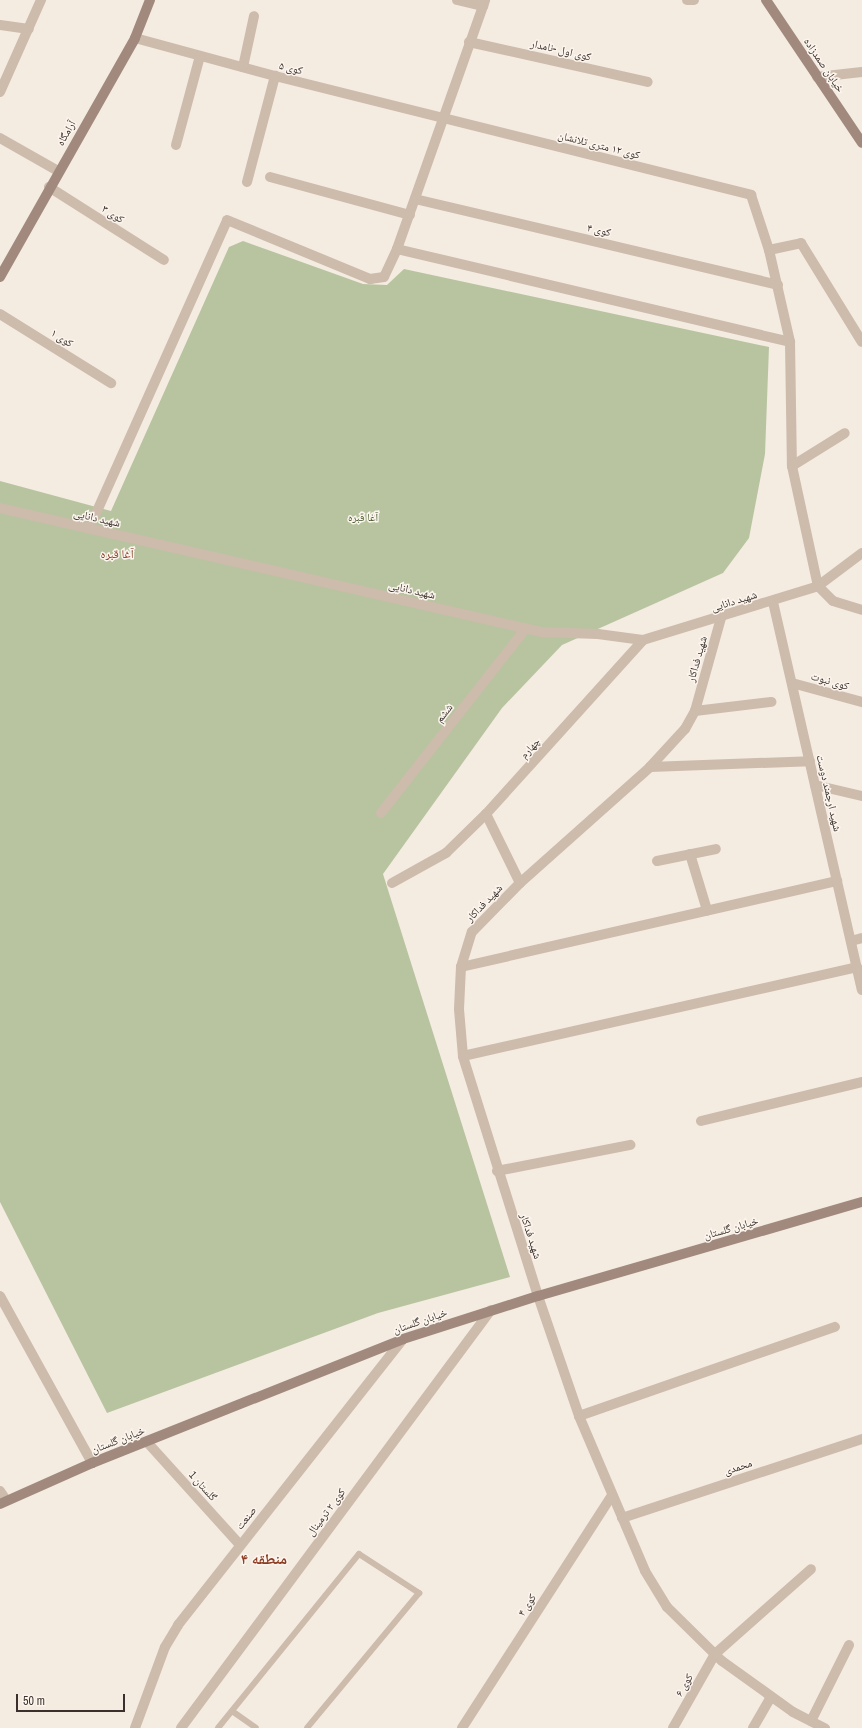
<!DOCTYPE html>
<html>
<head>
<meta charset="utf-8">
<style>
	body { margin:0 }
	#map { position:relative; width:862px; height:1728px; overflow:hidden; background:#f4ebe1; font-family:"Archivo Narrow","Noto Naskh Arabic",sans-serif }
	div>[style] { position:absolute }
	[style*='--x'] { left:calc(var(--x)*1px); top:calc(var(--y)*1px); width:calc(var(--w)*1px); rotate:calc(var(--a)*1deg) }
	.green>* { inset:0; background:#b8c4a0 }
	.service>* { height:6px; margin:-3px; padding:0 3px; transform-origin:3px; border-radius:3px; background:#cdbbac }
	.minor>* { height:10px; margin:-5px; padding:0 5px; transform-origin:5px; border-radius:5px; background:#cdbbac }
	.tertiary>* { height:10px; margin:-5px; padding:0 5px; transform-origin:5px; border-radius:5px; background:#cdbbac }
	.secondary>* { height:10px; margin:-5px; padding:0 5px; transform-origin:5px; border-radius:5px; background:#a18a7d }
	span { translate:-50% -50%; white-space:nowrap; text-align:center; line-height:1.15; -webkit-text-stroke:3px #fbf5ee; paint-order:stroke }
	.street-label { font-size:11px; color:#3b302b }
	.park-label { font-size:11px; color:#4a5a2e }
	.neighbourhood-label { font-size:12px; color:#8c3b22 }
	.district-label { font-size:15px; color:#8c3b22; font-weight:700 }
	.scale { position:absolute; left:16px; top:1694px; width:109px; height:18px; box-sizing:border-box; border:2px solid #3b302b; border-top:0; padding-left:5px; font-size:12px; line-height:14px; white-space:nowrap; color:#3b302b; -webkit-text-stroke:3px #fbf5ee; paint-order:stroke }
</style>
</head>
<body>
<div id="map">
	<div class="green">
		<div style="clip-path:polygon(243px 241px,363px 284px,387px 285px,404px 269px,769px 347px,765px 454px,749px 538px,723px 573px,562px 645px,502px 708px,383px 874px,510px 1277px,378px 1313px,107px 1413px,0 1202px,0 481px,111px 511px,229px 247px)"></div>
	</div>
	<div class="service">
		<div style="--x:232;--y:1711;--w:29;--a:35"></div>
		<div style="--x:218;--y:1728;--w:224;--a:-51"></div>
		<div style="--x:359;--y:1554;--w:72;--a:33"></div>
		<div style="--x:419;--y:1593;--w:175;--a:129.7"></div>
	</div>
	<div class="minor">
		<div style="--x:457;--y:0;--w:27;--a:13"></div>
		<div style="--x:687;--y:0;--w:7;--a:0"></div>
		<div style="--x:0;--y:25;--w:29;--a:8"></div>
		<div style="--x:135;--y:38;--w:145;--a:15.2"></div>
		<div style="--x:275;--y:76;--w:491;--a:14"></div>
		<div style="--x:751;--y:195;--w:58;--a:71.9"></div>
		<div style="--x:769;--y:250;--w:94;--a:77.1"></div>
		<div style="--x:790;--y:342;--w:124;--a:89.1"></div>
		<div style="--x:792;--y:466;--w:123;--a:77.8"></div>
		<div style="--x:818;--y:586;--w:21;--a:45"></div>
		<div style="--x:833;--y:601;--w:30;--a:17"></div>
		<div style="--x:469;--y:42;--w:183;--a:12.6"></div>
		<div style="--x:243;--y:67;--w:52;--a:-77.8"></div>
		<div style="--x:817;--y:77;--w:45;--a:-6.3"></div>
		<div style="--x:0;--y:92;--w:101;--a:-66"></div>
		<div style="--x:0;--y:138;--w:67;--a:29.6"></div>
		<div style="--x:176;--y:145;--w:92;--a:-74.9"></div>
		<div style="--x:270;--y:177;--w:145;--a:15.2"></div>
		<div style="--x:247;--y:182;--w:110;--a:-75.2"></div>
		<div style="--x:49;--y:187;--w:136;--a:32.4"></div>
		<div style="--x:415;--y:199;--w:373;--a:13.3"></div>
		<div style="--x:397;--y:249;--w:264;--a:-70.5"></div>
		<div style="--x:769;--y:250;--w:33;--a:-12"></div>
		<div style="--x:801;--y:243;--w:116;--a:58.4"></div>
		<div style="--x:0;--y:314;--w:131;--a:31.9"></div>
		<div style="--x:792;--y:466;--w:62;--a:-31.9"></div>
		<div style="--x:89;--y:529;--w:338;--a:-65.9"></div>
		<div style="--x:227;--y:220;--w:155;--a:22.4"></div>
		<div style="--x:370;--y:279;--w:14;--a:-8"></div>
		<div style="--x:384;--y:277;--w:31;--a:-65"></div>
		<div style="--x:397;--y:249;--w:404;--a:13.3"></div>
		<div style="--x:792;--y:683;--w:73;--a:15.2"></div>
		<div style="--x:695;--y:711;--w:77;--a:-6.8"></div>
		<div style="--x:650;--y:767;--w:160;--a:-2.1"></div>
		<div style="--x:815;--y:785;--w:48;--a:13.2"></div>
		<div style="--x:381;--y:813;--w:235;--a:-51.9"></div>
		<div style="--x:690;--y:854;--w:59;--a:73.1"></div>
		<div style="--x:657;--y:861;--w:60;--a:-11.5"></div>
		<div style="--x:392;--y:883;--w:62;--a:-29.1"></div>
		<div style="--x:446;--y:853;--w:56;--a:-44.3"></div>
		<div style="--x:520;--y:883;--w:77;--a:-116.2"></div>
		<div style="--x:486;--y:814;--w:234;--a:-47.9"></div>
		<div style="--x:851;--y:941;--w:11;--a:-15"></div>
		<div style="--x:461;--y:967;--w:386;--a:-12.9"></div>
		<div style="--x:463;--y:1056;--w:404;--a:-12.7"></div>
		<div style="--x:701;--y:1121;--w:166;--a:-13.6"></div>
		<div style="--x:497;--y:1171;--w:136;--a:-11.1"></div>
		<div style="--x:0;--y:1296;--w:191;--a:61.1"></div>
		<div style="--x:538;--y:1296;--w:251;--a:-107.4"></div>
		<div style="--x:463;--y:1056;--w:47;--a:-94.9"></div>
		<div style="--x:459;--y:1009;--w:42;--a:-87.3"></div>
		<div style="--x:461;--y:967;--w:37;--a:-73"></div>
		<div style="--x:472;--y:932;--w:69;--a:-45.6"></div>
		<div style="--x:520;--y:883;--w:174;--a:-41.7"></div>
		<div style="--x:650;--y:767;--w:52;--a:-47.4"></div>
		<div style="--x:685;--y:729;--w:21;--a:-61"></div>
		<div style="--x:695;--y:711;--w:97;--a:-74.4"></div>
		<div style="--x:579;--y:1416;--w:271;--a:-19.2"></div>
		<div style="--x:147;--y:1442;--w:139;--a:47.9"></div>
		<div style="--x:0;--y:1491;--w:11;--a:56"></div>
		<div style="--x:622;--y:1518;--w:253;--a:-18.2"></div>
		<div style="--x:811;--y:1721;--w:85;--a:-63.4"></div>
		<div style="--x:135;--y:1728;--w:86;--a:-69.7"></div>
		<div style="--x:165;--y:1647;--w:26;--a:-59"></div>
		<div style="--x:178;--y:1625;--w:364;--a:-51.8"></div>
		<div style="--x:181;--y:1728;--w:520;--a:-53.44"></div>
		<div style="--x:462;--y:1728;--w:277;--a:-57.2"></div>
		<div style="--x:673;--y:1728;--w:85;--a:-60.4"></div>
		<div style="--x:715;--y:1654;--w:128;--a:-41.5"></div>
		<div style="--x:753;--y:1728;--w:36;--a:-60"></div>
	</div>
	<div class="tertiary">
		<div style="--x:0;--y:508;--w:555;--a:12.91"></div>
		<div style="--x:541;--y:632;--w:57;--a:2"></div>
		<div style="--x:598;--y:634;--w:45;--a:7.6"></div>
		<div style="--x:643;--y:640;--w:183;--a:-17.1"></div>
		<div style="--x:818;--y:586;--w:55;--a:-36.9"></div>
		<div style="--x:773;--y:602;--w:398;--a:77.1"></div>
		<div style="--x:538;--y:1296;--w:127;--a:71.1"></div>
		<div style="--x:579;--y:1416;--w:168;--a:66.9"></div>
		<div style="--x:645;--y:1571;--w:42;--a:58.6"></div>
		<div style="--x:667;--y:1607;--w:77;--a:44.5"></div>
		<div style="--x:722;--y:1661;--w:87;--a:35.7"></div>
		<div style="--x:793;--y:1712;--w:36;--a:27"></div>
	</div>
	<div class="secondary">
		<div style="--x:766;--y:0;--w:172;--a:56.1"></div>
		<div style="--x:0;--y:277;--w:274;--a:-60.5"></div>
		<div style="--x:135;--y:38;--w:41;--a:-68.5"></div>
		<div style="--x:0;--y:1504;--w:101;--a:-24"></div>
		<div style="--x:92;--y:1463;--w:335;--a:-21.7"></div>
		<div style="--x:403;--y:1339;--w:142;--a:-17.7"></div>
		<div style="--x:538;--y:1296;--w:337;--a:-16.2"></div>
	</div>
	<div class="street-label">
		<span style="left:561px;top:50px;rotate:13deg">کوی اول -نامدار</span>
		<span style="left:824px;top:65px;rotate:56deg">خیابان صمدزاده</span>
		<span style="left:291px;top:68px;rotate:14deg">کوی ۵</span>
		<span style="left:66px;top:133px;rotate:-60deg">آرامگاه</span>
		<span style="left:599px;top:145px;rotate:14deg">کوی ۱۲ متری تلانشان</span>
		<span style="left:113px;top:214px;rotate:32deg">کوی ۳</span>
		<span style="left:599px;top:230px;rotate:13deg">کوی ۴</span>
		<span style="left:62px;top:338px;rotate:32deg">کوی ۱</span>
		<span style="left:97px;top:518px;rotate:13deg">شهید دانایی</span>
		<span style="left:412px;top:590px;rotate:13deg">شهید دانایی</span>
		<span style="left:734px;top:601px;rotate:-17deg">شهید دانایی</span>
		<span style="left:697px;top:659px;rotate:-74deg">شهید فداکار</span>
		<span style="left:830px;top:681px;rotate:16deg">کوی نبوت</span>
		<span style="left:444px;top:713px;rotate:-52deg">ششم</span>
		<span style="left:530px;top:748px;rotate:-48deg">چهارم</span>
		<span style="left:829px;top:793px;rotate:77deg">شهید ارجمند دوست</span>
		<span style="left:484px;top:903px;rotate:-46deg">شهید فداکار</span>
		<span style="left:731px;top:1228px;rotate:-16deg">خیابان گلستان</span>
		<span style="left:531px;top:1236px;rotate:72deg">شهید فداکار</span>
		<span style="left:420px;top:1321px;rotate:-19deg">خیابان گلستان</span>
		<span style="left:118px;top:1440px;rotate:-21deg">خیابان گلستان</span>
		<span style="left:738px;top:1467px;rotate:-18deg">محمدی</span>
		<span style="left:203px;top:1486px;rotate:48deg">گلستان 1</span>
		<span style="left:326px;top:1512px;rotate:-53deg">کوی ۲ ترمینال</span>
		<span style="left:246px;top:1518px;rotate:-52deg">صنعت</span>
		<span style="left:527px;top:1605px;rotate:-57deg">کوی ۴</span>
		<span style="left:684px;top:1685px;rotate:-60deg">کوی ۶</span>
	</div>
	<div class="park-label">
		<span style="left:363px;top:517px">آغا قبره</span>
	</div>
	<div class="neighbourhood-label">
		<span style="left:117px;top:555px">آغا قبره</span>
	</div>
	<div class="district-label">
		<span style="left:264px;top:1559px">منطقه ۴</span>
	</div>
	<div class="scale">50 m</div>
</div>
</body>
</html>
